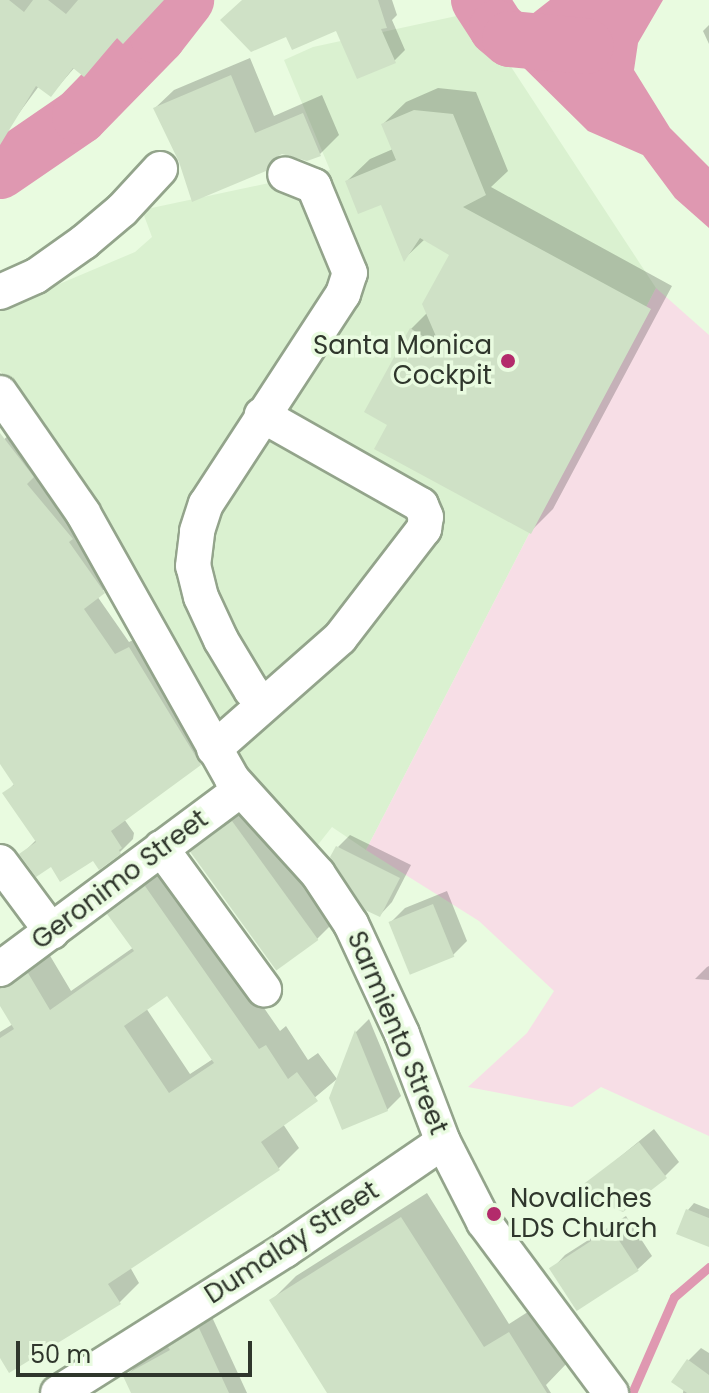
<!DOCTYPE html>
<html>
<head>
<meta charset="utf-8">
<style>
	body { margin:0 }
	#map { position:relative; width:709px; height:1393px; overflow:hidden; background:#e9fbe0; font-family:Poppins,sans-serif }
	div>[style] { position:absolute }
	[style*='--x'] { left:calc(var(--x)*1px); top:calc(var(--y)*1px); width:calc(var(--w)*1px); rotate:calc(var(--a)*1deg) }
	.built>* { inset:0; background:#daf1d0 }
	.green>* { inset:0; background:#f7dee6 }
	.water>* { inset:0; background:#df98b1 }
	.shadow>* { inset:0; background:#0003 }
	.stream>* { height:9px; margin:-4.5px; padding:0 4.5px; transform-origin:4.5px; border-radius:4.5px; background:#df98b1 }
	.river>* { height:56px; margin:-28px; padding:0 28px; transform-origin:28px; border-radius:28px; background:#df98b1 }
	.building>* { inset:0; background:#cfe1c6; transform-origin:0 0 }
	.roads { filter:drop-shadow(2px 0 #93a48b) drop-shadow(-2px 0 #93a48b) drop-shadow(0 2px #93a48b) drop-shadow(0 -2px #93a48b) }
	.minor>* { height:34px; margin:-17px; padding:0 17px; transform-origin:17px; border-radius:17px; background:#fff }
	.dots>* { width:22px; height:22px; translate:-50% -50%; box-sizing:border-box; border:4px solid #e9fbe0; border-radius:50% }
	span { translate:-50% -50%; white-space:nowrap; text-align:center; line-height:1.15; -webkit-text-stroke:7px #e9fbe0; paint-order:stroke }
	.poi-label { font-size:26px; color:#2f362c }
	.right { translate:-100% -50%; text-align:right }
	.left { translate:0 -50%; text-align:left }
	.street-label { font-size:26px; color:#2f362c }
	.scale { position:absolute; left:16px; top:1341px; width:236px; height:36px; box-sizing:border-box; border:4px solid #2f362c; border-top:0; padding-left:10px; font-size:24px; line-height:28px; white-space:nowrap; color:#2f362c; -webkit-text-stroke:6px #e9fbe0; paint-order:stroke }
</style>
</head>
<body>
<div id="map">
	<div class="built">
		<div style="clip-path:polygon(475px 12px,656px 288px,366px 850px,332px 827px,309px 856px,233px 772px,31px 409px,0 371px,0 309px,135px 252px,152px 237px,142px 210px,330px 170px,284px 60px,313px 47px)"></div>
	</div>
	<div class="green">
		<div style="clip-path:polygon(656px 288px,709px 335px,709px 1136px,601px 1087px,572px 1107px,468px 1087px,527px 1033px,554px 991px,479px 921px,366px 850px)"></div>
	</div>
	<div class="water">
		<div style="clip-path:polygon(550px 0,663px 0,638px 43px,634px 70px,670px 128px,709px 167px,709px 228px,675px 198px,643px 155px,588px 131px,514px 58px,510px 39px,527px 18px)"></div>
	</div>
	<div class="shadow">
		<div style="clip-path:polygon(0 0,164px 0,118px 37px,84px 75px,75px 67px,51px 95px,39px 86px,11px 124px,0 117px)"></div>
		<div style="clip-path:polygon(244px 0,392px 0,397px 15px,392px 20px,405px 50px,394px 61px,337px 28px,287px 34px)"></div>
		<div style="clip-path:polygon(709px 25px,709px 44px,703px 31px)"></div>
		<div style="clip-path:polygon(250px 58px,274px 116px,322px 95px,339px 135px,320px 154px,282px 152px,265px 169px,181px 162px,155px 108px,174px 90px)"></div>
		<div style="clip-path:polygon(438px 88px,476px 92px,508px 171px,491px 187px,672px 286px,553px 509px,530px 532px,389px 424px,411px 329px,428px 312px,451px 254px,425px 239px,405px 258px,382px 202px,347px 181px,370px 159px,393px 149px,383px 124px,406px 102px)"></div>
		<div style="clip-path:polygon(19px 426px,117px 578px,97px 596px,129px 642px,143px 635px,213px 750px,124px 819px,134px 833px,133px 839px,120px 852px,51px 864px,22px 854px,36px 840px,5px 794px,15px 783px,0 761px,0 443px)"></div>
		<div style="clip-path:polygon(253px 802px,337px 919px,317px 939px,276px 968px,192px 853px)"></div>
		<div style="clip-path:polygon(350px 835px,411px 865px,392px 902px,380px 915px,338px 847px)"></div>
		<div style="clip-path:polygon(evenodd,166px 867px,280px 1031px,286px 1026px,308px 1060px,318px 1053px,337px 1079px,283px 1124px,299px 1148px,279px 1168px,130px 1267px,139px 1283px,119px 1303px,0 1354px,0 1032px,13px 1024px,0 1003px,0 979px,49px 954px,71px 991px,134px 947px,110px 914px,166px 867px,167px 993px,213px 1059px,190px 1074px,146px 1008px,167px 993px)"></div>
		<div style="clip-path:polygon(447px 891px,467px 941px,453px 955px,391px 922px,405px 908px)"></div>
		<div style="clip-path:polygon(709px 966px,709px 980px,695px 979px,707px 967px)"></div>
		<div style="clip-path:polygon(369px 1019px,401px 1096px,387px 1110px,332px 1098px,356px 1032px)"></div>
		<div style="clip-path:polygon(654px 1129px,679px 1162px,665px 1176px,622px 1210px,577px 1192px)"></div>
		<div style="clip-path:polygon(427px 1193px,509px 1324px,534px 1308px,568px 1362px,546px 1385px,551px 1393px,329px 1393px,272px 1300px,296px 1276px)"></div>
		<div style="clip-path:polygon(694px 1203px,709px 1209px,709px 1242px,688px 1210px)"></div>
		<div style="clip-path:polygon(626px 1216px,652px 1256px,638px 1269px,577px 1309px,552px 1269px,565px 1255px)"></div>
		<div style="clip-path:polygon(212px 1317px,247px 1393px,134px 1393px,126px 1376px,138px 1364px)"></div>
		<div style="clip-path:polygon(701px 1348px,709px 1353px,709px 1393px,683px 1393px,688px 1361px)"></div>
	</div>
	<div class="stream">
		<div style="--x:632;--y:1393;--w:105;--a:-66.4"></div>
		<div style="--x:674;--y:1297;--w:46;--a:-40.6"></div>
	</div>
	<div class="river">
		<div style="--x:479;--y:0;--w:33;--a:57"></div>
		<div style="--x:497;--y:28;--w:17;--a:40"></div>
		<div style="--x:510;--y:39;--w:76;--a:5.3"></div>
		<div style="--x:0;--y:171;--w:97;--a:-34.5"></div>
		<div style="--x:80;--y:116;--w:112;--a:-45.7"></div>
		<div style="--x:158;--y:36;--w:46;--a:-52.1"></div>
	</div>
	<div class="building">
		<div style="clip-path:polygon(0 0,9px 0,24px 12px,33px 0,48px 0,66px 14px,78px 0,164px 0,123px 44px,117px 38px,84px 77px,73px 68px,51px 97px,36px 86px,0 145px)"></div>
		<div style="clip-path:polygon(242px 0,378px 0,387px 28px,381px 29px,396px 63px,357px 79px,336px 31px,292px 50px,286px 37px,251px 52px,220px 20px)"></div>
		<div style="clip-path:polygon(231px 75px,255px 133px,303px 113px,321px 156px,307px 161px,282px 154px,272px 159px,266px 171px,192px 202px,179px 162px,153px 108px)"></div>
		<div style="clip-path:polygon(414px 110px,453px 114px,486px 195px,463px 207px,651px 309px,531px 534px,374px 449px,387px 425px,364px 412px,410px 328px,441px 348px,422px 304px,449px 255px,420px 238px,404px 262px,381px 205px,358px 214px,345px 181px,396px 160px,381px 124px)"></div>
		<div style="clip-path:polygon(0 433px,34px 477px,27px 484px,73px 539px,69px 542px,105px 593px,84px 609px,115px 654px,129px 647px,201px 765px,111px 831px,122px 848px,119px 850px,121px 854px,99px 870px,93px 861px,60px 882px,51px 867px,36px 877px,19px 854px,36px 842px,2px 793px,14px 785px,0 764px)"></div>
		<div style="left:232px;top:821px;width:147px;height:52px;rotate:54deg"></div>
		<div style="clip-path:polygon(336px 846px,400px 878px,380px 917px,365px 910px,330px 857px)"></div>
		<div style="clip-path:polygon(evenodd,145px 886px,259px 1049px,266px 1045px,288px 1079px,297px 1072px,318px 1101px,261px 1142px,280px 1170px,108px 1284px,121px 1304px,9px 1373px,0 1358px,0 1038px,14px 1029px,0 1006px,0 989px,28px 973px,50px 1010px,134px 951px,107px 914px,145px 886px,167px 996px,214px 1063px,169px 1093px,124px 1026px,167px 996px)"></div>
		<div style="left:433px;top:904px;width:57px;height:48px;rotate:68deg"></div>
		<div style="clip-path:polygon(355px 1030px,388px 1111px,342px 1130px,329px 1098px)"></div>
		<div style="clip-path:polygon(639px 1142px,667px 1178px,623px 1212px,573px 1192px)"></div>
		<div style="clip-path:polygon(686px 1209px,709px 1218px,709px 1247px,676px 1234px)"></div>
		<div style="clip-path:polygon(401px 1217px,484px 1347px,509px 1332px,547px 1393px,327px 1393px,269px 1300px)"></div>
		<div style="left:611px;top:1228px;width:51px;height:74px;rotate:57deg"></div>
		<div style="clip-path:polygon(199px 1328px,229px 1393px,131px 1393px,123px 1376px,170px 1350px,168px 1347px)"></div>
		<div style="clip-path:polygon(687px 1359px,709px 1375px,709px 1393px,687px 1393px,671px 1382px)"></div>
	</div>
	<div class="roads">
		<div class="minor">
			<div style="--x:0;--y:292;--w:39;--a:-24"></div>
			<div style="--x:36;--y:276;--w:59;--a:-35.3"></div>
			<div style="--x:84;--y:242;--w:50;--a:-40.1"></div>
			<div style="--x:122;--y:210;--w:56;--a:-47.2"></div>
			<div style="--x:0;--y:393;--w:146;--a:55.3"></div>
			<div style="--x:83;--y:513;--w:305;--a:60.7"></div>
			<div style="--x:232;--y:779;--w:128;--a:47.8"></div>
			<div style="--x:318;--y:874;--w:60;--a:56.6"></div>
			<div style="--x:351;--y:924;--w:121;--a:65.1"></div>
			<div style="--x:402;--y:1034;--w:116;--a:69.2"></div>
			<div style="--x:443;--y:1142;--w:90;--a:62.9"></div>
			<div style="--x:484;--y:1222;--w:213;--a:53.4"></div>
			<div style="--x:264;--y:704;--w:19;--a:-133"></div>
			<div style="--x:251;--y:690;--w:58;--a:-121"></div>
			<div style="--x:221;--y:640;--w:47;--a:-114.9"></div>
			<div style="--x:201;--y:597;--w:32;--a:-104"></div>
			<div style="--x:193;--y:566;--w:35;--a:-83"></div>
			<div style="--x:197;--y:531;--w:28;--a:-72"></div>
			<div style="--x:206;--y:504;--w:251;--a:-56.9"></div>
			<div style="--x:343;--y:294;--w:22;--a:-72"></div>
			<div style="--x:350;--y:273;--w:94;--a:-112.5"></div>
			<div style="--x:314;--y:186;--w:31;--a:-158"></div>
			<div style="--x:214;--y:749;--w:168;--a:-41.4"></div>
			<div style="--x:340;--y:638;--w:138;--a:-52.4"></div>
			<div style="--x:424;--y:529;--w:12;--a:-81"></div>
			<div style="--x:426;--y:517;--w:13;--a:-113"></div>
			<div style="--x:421;--y:505;--w:183;--a:-150.5"></div>
			<div style="--x:161;--y:848;--w:175;--a:53.9"></div>
			<div style="--x:0;--y:862;--w:87;--a:53.4"></div>
			<div style="--x:0;--y:969;--w:299;--a:-36.7"></div>
			<div style="--x:58;--y:1393;--w:268;--a:-32.2"></div>
			<div style="--x:285;--y:1250;--w:191;--a:-34.4"></div>
		</div>
	</div>
	<div class="dots">
		<div style="left:508px;top:361px;background:#b32b6b"></div>
		<div style="left:494px;top:1214px;background:#b32b6b"></div>
	</div>
	<div class="poi-label">
		<span class="right" style="left:492px;top:361px">Santa Monica<br>Cockpit</span>
		<span class="left" style="left:510px;top:1214px">Novaliches<br>LDS Church</span>
	</div>
	<div class="street-label">
		<span style="left:120px;top:880px;rotate:-37deg">Geronimo Street</span>
		<span style="left:397px;top:1033px;rotate:67deg">Sarmiento Street</span>
		<span style="left:292px;top:1243px;rotate:-33deg">Dumalay Street</span>
	</div>
	<div class="scale">50 m</div>
</div>
</body>
</html>
